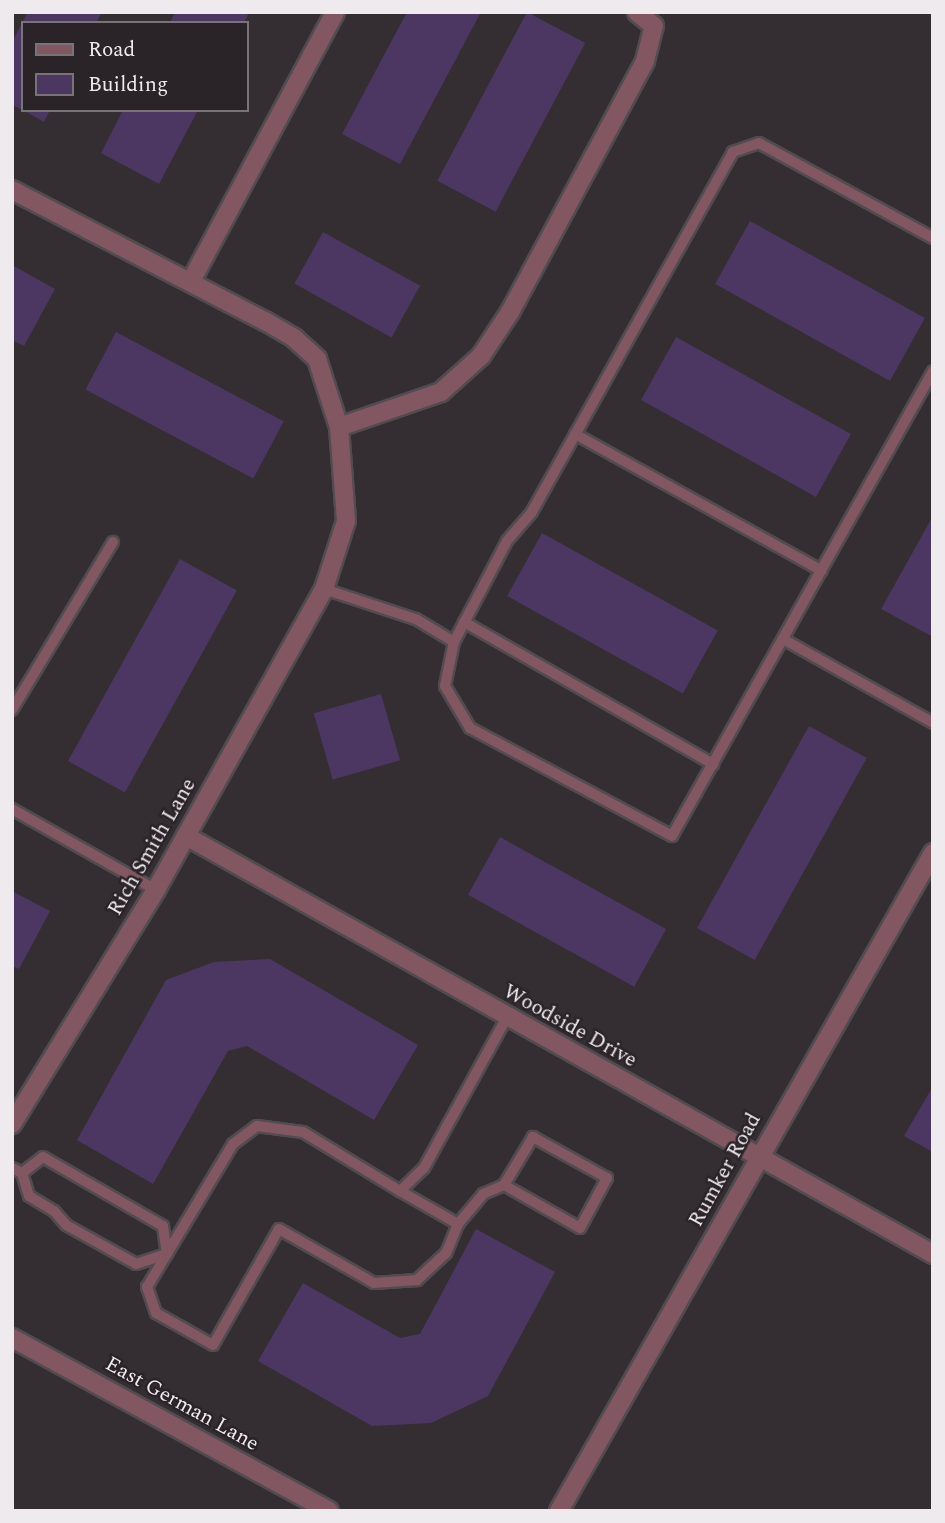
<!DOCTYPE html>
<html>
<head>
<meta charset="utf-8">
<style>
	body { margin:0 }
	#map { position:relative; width:945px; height:1523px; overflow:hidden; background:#342d32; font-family:Spectral,serif }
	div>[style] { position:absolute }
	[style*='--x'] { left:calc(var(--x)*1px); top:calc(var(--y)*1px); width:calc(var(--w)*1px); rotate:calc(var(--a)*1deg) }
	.building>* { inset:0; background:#4c3763; transform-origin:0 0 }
	.roads { filter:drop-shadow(2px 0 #524b50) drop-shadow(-2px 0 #524b50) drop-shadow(0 2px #524b50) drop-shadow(0 -2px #524b50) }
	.service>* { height:10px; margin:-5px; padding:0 5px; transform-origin:5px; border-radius:5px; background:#835762 }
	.minor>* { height:18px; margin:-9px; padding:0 9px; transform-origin:9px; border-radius:9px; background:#835762 }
	.tertiary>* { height:18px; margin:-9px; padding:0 9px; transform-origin:9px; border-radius:9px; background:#835762 }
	span { translate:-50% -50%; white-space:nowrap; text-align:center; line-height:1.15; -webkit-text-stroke:5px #2a2328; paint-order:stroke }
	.street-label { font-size:21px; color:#eeeaed }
	.frame { position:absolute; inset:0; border:14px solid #eeeaed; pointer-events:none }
	.legend { position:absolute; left:21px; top:21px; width:228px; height:91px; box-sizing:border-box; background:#2a2328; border:2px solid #787377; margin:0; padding:9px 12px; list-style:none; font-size:21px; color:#eeeaed }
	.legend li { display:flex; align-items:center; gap:14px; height:35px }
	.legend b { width:35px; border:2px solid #787377 }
</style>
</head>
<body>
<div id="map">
	<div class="building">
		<div style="clip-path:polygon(28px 12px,102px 12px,96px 23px,23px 23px,23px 110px,12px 105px,12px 42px)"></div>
		<div style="clip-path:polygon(175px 12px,242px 12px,248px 15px,244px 23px,170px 23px)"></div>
		<div style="clip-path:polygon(407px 12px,481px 12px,400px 164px,342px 134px)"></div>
		<div style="left:527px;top:12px;width:66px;height:191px;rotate:28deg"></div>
		<div style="clip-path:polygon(23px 110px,50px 110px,44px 122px)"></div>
		<div style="clip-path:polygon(123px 110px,198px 110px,159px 184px,101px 153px)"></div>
		<div style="left:750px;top:221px;width:200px;height:72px;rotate:29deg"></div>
		<div style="left:323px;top:232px;width:111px;height:59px;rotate:29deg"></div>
		<div style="clip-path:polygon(12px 265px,55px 289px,24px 346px,12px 340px)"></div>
		<div style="left:116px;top:332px;width:190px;height:65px;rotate:28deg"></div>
		<div style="left:676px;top:337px;width:200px;height:72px;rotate:29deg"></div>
		<div style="clip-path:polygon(933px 516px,933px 637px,881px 609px)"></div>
		<div style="left:542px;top:533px;width:201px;height:72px;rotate:29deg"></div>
		<div style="left:180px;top:559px;width:65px;height:231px;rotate:29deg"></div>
		<div style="left:381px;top:694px;width:69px;height:70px;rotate:74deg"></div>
		<div style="left:809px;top:726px;width:66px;height:231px;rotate:29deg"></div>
		<div style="left:500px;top:837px;width:190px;height:66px;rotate:29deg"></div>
		<div style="clip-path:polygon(12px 891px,50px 911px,19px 969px,12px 966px)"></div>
		<div style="clip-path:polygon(270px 959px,418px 1045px,374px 1120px,247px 1046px,228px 1051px,153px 1184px,77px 1140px,166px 980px,214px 962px)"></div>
		<div style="clip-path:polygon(933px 1086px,933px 1152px,904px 1136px)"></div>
		<div style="clip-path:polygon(476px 1229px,555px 1272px,488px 1396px,431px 1423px,372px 1426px,258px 1361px,303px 1283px,400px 1338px,420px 1334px)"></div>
	</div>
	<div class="roads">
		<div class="service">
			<div style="--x:933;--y:238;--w:198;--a:-151.4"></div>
			<div style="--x:759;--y:143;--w:28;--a:161"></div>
			<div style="--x:733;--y:152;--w:412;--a:119.2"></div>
			<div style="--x:532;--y:512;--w:38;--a:131"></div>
			<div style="--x:507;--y:541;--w:114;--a:117.7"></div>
			<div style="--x:454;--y:642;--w:45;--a:101.6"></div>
			<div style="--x:445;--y:686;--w:49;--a:59.2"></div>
			<div style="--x:470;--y:728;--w:229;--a:28.1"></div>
			<div style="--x:672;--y:836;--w:533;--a:-60.69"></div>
			<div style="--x:575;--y:434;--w:282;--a:29"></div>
			<div style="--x:324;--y:589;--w:97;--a:18.1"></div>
			<div style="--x:416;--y:619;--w:44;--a:31.2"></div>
			<div style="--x:464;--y:622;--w:287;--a:29.7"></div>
			<div style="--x:783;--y:639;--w:172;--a:29.2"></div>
			<div style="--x:12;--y:710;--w:196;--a:-59"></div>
			<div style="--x:12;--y:809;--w:165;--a:29.4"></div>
			<div style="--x:12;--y:1168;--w:11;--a:27"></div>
			<div style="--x:22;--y:1173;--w:24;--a:73"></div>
			<div style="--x:29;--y:1196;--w:29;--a:31"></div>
			<div style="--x:54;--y:1211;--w:18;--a:49"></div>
			<div style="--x:66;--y:1225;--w:80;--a:29.1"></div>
			<div style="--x:136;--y:1264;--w:33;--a:-18"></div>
			<div style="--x:22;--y:1173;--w:26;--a:-37"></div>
			<div style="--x:43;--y:1157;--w:138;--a:29.9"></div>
			<div style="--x:163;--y:1226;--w:28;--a:82"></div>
			<div style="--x:400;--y:1191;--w:67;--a:29.6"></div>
			<div style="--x:458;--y:1224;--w:39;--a:-50"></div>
			<div style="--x:483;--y:1194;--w:23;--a:-23"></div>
			<div style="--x:504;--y:1185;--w:87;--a:29.5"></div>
			<div style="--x:580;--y:1228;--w:57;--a:-61.6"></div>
			<div style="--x:607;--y:1178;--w:85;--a:-151"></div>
			<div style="--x:533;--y:1137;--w:56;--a:121.1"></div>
			<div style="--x:458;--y:1224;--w:31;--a:112"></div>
			<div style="--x:446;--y:1253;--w:40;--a:137"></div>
			<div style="--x:417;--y:1280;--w:43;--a:176"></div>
			<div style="--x:374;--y:1283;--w:109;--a:-150.4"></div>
			<div style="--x:279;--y:1229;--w:133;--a:119.6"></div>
			<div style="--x:213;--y:1345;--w:65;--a:-150.7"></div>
			<div style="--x:156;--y:1313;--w:28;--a:-109"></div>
			<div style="--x:147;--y:1287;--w:167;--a:-59"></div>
			<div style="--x:233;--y:1144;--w:30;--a:-37"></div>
			<div style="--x:257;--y:1126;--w:46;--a:7.4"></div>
			<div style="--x:303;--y:1132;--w:114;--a:31.3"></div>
			<div style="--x:400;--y:1191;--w:33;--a:-44"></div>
			<div style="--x:424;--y:1168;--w:172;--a:-61.2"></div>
		</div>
		<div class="minor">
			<div style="--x:12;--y:190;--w:285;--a:27.4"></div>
			<div style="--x:265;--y:321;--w:34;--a:30"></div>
			<div style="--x:294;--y:338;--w:31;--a:42"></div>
			<div style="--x:317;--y:359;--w:71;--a:72.1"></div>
			<div style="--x:339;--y:427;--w:94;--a:85.7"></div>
			<div style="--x:346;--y:521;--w:71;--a:107.9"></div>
			<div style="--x:324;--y:589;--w:345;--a:119.2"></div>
			<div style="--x:156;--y:890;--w:275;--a:121.6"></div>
			<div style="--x:191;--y:281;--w:305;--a:-61.8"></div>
			<div style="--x:339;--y:427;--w:108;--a:-18.9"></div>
			<div style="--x:441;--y:392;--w:54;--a:-42"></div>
			<div style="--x:481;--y:356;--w:53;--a:-56.6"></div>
			<div style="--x:510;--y:312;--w:285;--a:-61.7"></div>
			<div style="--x:645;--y:61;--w:36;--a:-76"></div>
			<div style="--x:654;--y:26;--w:22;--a:-141"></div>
			<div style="--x:186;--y:836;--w:856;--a:29.23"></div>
		</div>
		<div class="tertiary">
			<div style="--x:12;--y:1338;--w:361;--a:28.6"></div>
			<div style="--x:559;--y:1511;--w:757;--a:-60.39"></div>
		</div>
	</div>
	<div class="street-label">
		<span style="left:152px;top:847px;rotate:-60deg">Rich Smith Lane</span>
		<span style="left:570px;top:1026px;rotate:29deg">Woodside Drive</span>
		<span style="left:725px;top:1170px;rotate:-61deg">Rumker Road</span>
		<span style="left:182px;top:1404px;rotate:29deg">East German Lane</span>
	</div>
	<div class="frame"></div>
	<ul class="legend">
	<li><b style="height:9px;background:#835762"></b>Road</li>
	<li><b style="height:19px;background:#4c3763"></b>Building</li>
	</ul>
</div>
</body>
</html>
